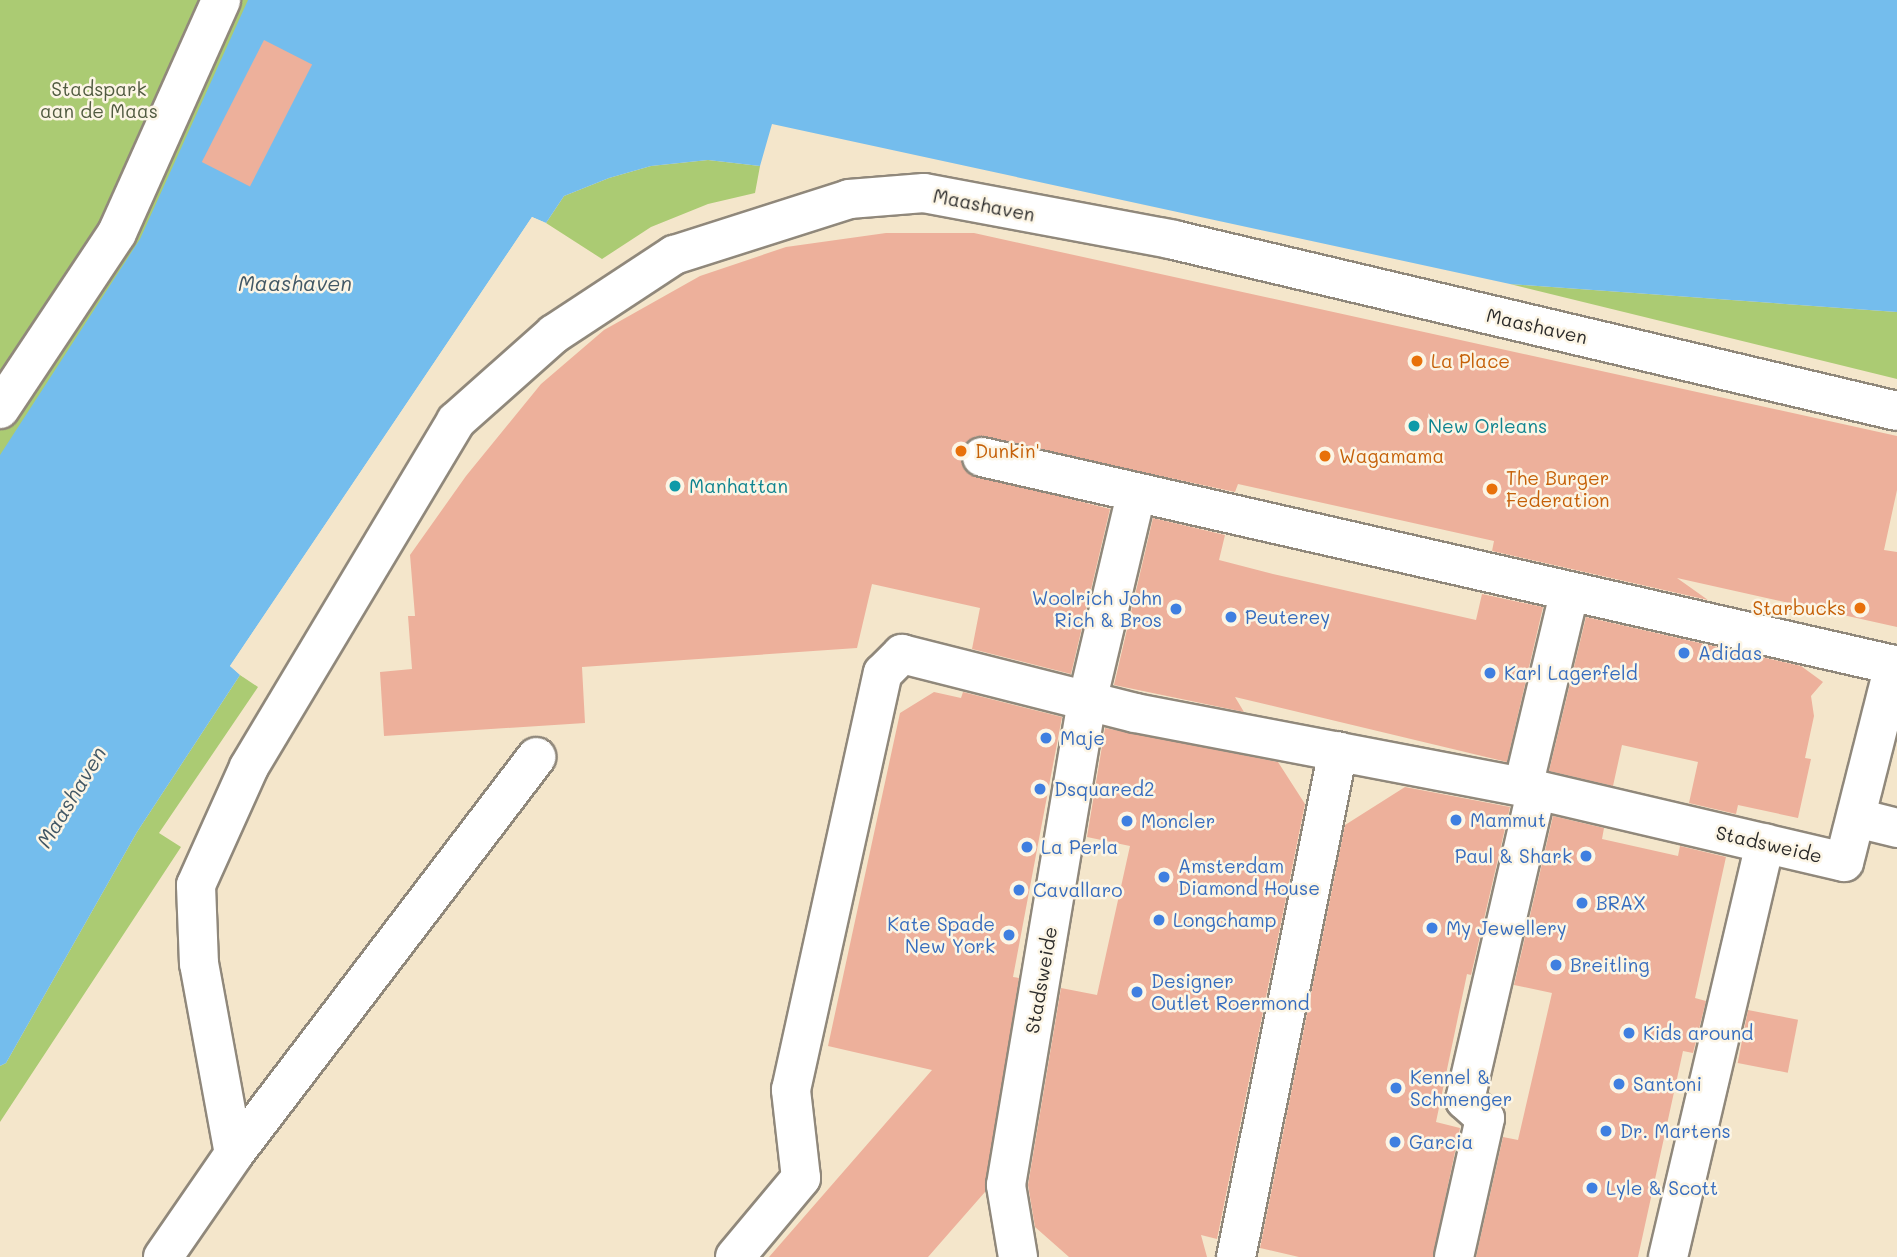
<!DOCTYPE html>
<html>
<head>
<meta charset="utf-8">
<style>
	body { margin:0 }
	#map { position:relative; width:1897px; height:1257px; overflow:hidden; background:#f4e6cb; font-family:Mali,sans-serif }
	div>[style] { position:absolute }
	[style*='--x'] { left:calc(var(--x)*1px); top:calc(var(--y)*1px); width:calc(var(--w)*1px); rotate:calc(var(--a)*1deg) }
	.green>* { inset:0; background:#abcb73 }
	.water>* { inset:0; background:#74bded }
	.pier>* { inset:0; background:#f4e6cb }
	.building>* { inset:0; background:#edb09b; transform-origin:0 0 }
	.roads { filter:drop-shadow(2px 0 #90887b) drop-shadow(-2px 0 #90887b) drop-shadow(0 2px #90887b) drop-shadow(0 -2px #90887b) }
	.minor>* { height:38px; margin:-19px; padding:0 19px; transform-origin:19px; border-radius:19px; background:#fff }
	.dots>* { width:19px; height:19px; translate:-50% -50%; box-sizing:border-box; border:4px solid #fcf5e5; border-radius:50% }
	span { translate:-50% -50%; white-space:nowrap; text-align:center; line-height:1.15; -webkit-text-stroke:5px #fcf5e5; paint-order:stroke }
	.park-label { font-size:19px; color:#515b41 }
	.street-label { font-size:19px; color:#2b2b2b }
	.food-label { font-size:19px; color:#c56008 }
	.left { translate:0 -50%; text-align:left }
	.right { translate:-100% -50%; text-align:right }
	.culture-label { font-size:19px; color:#0d838f }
	.shop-label { font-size:19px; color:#366cbe }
	.water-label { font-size:21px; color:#415765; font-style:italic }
</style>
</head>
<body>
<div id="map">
	<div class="green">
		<div style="clip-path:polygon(0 0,254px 0,143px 239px,0 460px)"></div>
		<div style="clip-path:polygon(708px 160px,760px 166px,755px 193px,708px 204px,651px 227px,602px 259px,546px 223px,564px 196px,609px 178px,651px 166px)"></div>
		<div style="clip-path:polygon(1510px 284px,1897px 312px,1897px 379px)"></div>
		<div style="clip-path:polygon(240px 675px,258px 687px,159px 833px,181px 847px,0 1122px,0 1066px,6px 1063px,137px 832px)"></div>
	</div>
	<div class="water">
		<div style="clip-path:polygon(248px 0,1897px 0,1897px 312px,1510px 284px,772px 124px,760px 166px,708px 160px,651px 166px,609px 178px,564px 196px,546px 223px,532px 217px,230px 666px,240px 675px,137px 832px,6px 1063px,0 1066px,0 455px,140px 239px)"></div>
	</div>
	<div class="pier">
		<div style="clip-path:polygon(532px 217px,546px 223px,533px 221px,234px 665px,243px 677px,230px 666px)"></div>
	</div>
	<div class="building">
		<div style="left:264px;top:40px;width:54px;height:137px;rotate:27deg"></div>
		<div style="clip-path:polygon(886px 233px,974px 233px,1897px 436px,1897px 490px,1884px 550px,1897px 552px,1897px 627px,1677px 578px,1708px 600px,1492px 551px,1494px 541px,1238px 484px,1235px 492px,976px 436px,961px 452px,968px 473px,1110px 509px,1071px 674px,972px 649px,980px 608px,872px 584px,857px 648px,582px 667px,585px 723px,384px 736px,380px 672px,412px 669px,408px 616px,415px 616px,410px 555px,466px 476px,541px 384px,604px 330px,700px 276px,786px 247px)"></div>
		<div style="clip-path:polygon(1153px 518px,1225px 535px,1219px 560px,1273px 574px,1476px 620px,1482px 594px,1543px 607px,1507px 762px,1235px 697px,1244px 712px,1114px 685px)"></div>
		<div style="clip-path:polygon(1586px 617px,1801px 666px,1823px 682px,1811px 696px,1814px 716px,1805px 758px,1811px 759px,1798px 818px,1738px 805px,1736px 814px,1689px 803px,1698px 762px,1622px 745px,1613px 786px,1549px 771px)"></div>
		<div style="clip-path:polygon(934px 692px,961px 698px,963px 692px,1062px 717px,1013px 977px,1019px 978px,985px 1192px,928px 1257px,769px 1257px,932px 1070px,828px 1046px,900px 713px)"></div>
		<div style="clip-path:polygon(1105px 728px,1278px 762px,1305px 804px,1217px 1239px,1201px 1235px,1207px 1257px,1069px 1257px,1035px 1227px,1028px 1185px,1061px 988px,1097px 995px,1130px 846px,1087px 837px)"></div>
		<div style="clip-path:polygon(1405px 787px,1510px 807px,1471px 975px,1467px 974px,1436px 1122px,1460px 1128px,1433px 1257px,1299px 1257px,1260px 1248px,1345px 825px)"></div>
		<div style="clip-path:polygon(1553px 816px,1604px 828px,1602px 839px,1678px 856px,1680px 846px,1726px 857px,1695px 998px,1706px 1001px,1693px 1053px,1683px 1051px,1638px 1257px,1476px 1257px,1503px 1137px,1518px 1140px,1552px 993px,1514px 985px)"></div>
		<div style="left:1748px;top:1010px;width:51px;height:54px;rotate:11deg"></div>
	</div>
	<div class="roads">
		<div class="minor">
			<div style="--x:0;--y:409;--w:211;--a:-56.4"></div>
			<div style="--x:117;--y:233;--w:255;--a:-65.9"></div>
			<div style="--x:982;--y:457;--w:935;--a:12.85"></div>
			<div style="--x:1894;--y:665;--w:203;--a:104.2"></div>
			<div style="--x:1844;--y:862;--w:330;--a:-166.8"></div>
			<div style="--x:1523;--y:787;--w:198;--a:-76.6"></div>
			<div style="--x:1857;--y:818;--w:41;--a:14"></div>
			<div style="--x:234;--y:1154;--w:499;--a:-52.7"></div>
			<div style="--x:163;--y:1257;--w:125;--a:-55.4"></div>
			<div style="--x:234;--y:1154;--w:193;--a:-100.4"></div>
			<div style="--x:199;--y:964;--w:79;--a:-92.2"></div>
			<div style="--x:196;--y:885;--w:129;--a:-65.8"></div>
			<div style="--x:249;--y:767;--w:403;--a:-59.1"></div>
			<div style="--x:456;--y:421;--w:131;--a:-41.6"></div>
			<div style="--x:554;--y:334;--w:144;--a:-33.4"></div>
			<div style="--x:674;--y:255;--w:184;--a:-17.7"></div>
			<div style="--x:849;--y:199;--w:75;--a:-4.6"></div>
			<div style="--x:924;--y:193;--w:254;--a:10.6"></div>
			<div style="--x:1174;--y:240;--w:743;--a:13.31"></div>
			<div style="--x:735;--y:1257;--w:103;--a:-50.1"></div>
			<div style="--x:801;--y:1178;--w:89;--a:-96.5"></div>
			<div style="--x:791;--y:1090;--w:427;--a:-77.6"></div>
			<div style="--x:883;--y:673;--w:27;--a:-45"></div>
			<div style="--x:902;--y:654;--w:240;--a:14.2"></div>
			<div style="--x:1135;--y:713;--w:395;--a:10.8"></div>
			<div style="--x:1018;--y:1257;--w:73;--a:-99.5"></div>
			<div style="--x:1006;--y:1185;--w:490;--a:-80.5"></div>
			<div style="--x:1087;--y:702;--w:213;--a:-76.7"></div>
			<div style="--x:1236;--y:1257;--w:516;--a:-78.6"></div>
			<div style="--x:1454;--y:1257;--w:142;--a:-77.4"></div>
			<div style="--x:1485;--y:1118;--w:27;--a:-138"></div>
			<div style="--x:1465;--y:1100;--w:316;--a:-77"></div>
			<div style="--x:1668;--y:1257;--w:425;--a:-76.8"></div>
		</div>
	</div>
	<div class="dots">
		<div style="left:1417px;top:361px;background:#e8710a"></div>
		<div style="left:1414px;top:426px;background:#0f9aa8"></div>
		<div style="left:961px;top:451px;background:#e8710a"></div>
		<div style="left:1325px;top:456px;background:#e8710a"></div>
		<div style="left:675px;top:486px;background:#0f9aa8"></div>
		<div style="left:1492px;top:489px;background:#e8710a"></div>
		<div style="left:1860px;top:608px;background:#e8710a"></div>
		<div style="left:1176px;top:609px;background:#3f7fe0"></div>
		<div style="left:1231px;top:617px;background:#3f7fe0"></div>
		<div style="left:1684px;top:653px;background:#3f7fe0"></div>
		<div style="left:1490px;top:673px;background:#3f7fe0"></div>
		<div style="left:1046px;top:738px;background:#3f7fe0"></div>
		<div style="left:1040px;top:789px;background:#3f7fe0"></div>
		<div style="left:1456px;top:820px;background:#3f7fe0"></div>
		<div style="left:1127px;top:821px;background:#3f7fe0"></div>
		<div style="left:1027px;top:847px;background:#3f7fe0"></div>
		<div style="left:1586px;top:856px;background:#3f7fe0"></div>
		<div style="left:1164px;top:877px;background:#3f7fe0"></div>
		<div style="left:1019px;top:890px;background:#3f7fe0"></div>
		<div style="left:1582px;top:903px;background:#3f7fe0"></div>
		<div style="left:1159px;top:920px;background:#3f7fe0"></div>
		<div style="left:1432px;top:928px;background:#3f7fe0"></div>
		<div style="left:1009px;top:935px;background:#3f7fe0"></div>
		<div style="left:1556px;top:965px;background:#3f7fe0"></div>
		<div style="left:1137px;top:992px;background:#3f7fe0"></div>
		<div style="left:1629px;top:1033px;background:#3f7fe0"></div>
		<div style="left:1619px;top:1084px;background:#3f7fe0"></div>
		<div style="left:1396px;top:1088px;background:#3f7fe0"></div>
		<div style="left:1606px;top:1131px;background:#3f7fe0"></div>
		<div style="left:1395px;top:1142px;background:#3f7fe0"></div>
		<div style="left:1592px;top:1188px;background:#3f7fe0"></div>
	</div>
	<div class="park-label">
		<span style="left:99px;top:100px">Stadspark<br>aan de Maas</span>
	</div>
	<div class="street-label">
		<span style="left:984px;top:205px;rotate:11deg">Maashaven</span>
		<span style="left:1537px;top:326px;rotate:13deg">Maashaven</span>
		<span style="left:1769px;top:844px;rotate:13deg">Stadsweide</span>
		<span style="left:1041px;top:980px;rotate:-80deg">Stadsweide</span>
	</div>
	<div class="food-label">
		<span class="left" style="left:1431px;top:361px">La Place</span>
		<span class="left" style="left:975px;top:451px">Dunkin'</span>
		<span class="left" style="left:1339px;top:456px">Wagamama</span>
		<span class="left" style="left:1506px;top:489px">The Burger<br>Federation</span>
		<span class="right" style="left:1846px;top:608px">Starbucks</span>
	</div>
	<div class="culture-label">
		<span class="left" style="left:1428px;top:426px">New Orleans</span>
		<span class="left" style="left:689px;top:486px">Manhattan</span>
	</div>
	<div class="shop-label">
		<span class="right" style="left:1162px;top:609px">Woolrich John<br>Rich &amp; Bros</span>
		<span class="left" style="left:1245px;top:617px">Peuterey</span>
		<span class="left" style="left:1698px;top:653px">Adidas</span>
		<span class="left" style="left:1504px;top:673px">Karl Lagerfeld</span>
		<span class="left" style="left:1060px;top:738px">Maje</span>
		<span class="left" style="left:1054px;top:789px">Dsquared2</span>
		<span class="left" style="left:1470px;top:820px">Mammut</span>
		<span class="left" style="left:1141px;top:821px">Moncler</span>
		<span class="left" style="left:1041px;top:847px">La Perla</span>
		<span class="right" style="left:1572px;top:856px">Paul &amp; Shark</span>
		<span class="left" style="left:1178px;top:877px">Amsterdam<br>Diamond House</span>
		<span class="left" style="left:1033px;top:890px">Cavallaro</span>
		<span class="left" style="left:1596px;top:903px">BRAX</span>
		<span class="left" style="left:1173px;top:920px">Longchamp</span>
		<span class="right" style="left:995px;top:935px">Kate Spade<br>New York</span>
		<span class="left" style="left:1446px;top:928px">My Jewellery</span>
		<span class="left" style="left:1570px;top:965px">Breitling</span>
		<span class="left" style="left:1151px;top:992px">Designer<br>Outlet Roermond</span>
		<span class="left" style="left:1643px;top:1033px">Kids around</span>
		<span class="left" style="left:1410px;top:1088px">Kennel &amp;<br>Schmenger</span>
		<span class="left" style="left:1633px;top:1084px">Santoni</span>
		<span class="left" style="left:1620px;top:1131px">Dr. Martens</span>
		<span class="left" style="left:1409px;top:1142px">Garcia</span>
		<span class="left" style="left:1606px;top:1188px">Lyle &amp; Scott</span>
	</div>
	<div class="water-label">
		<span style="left:295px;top:283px">Maashaven</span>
		<span style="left:71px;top:797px;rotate:-59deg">Maashaven</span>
	</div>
</div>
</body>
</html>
